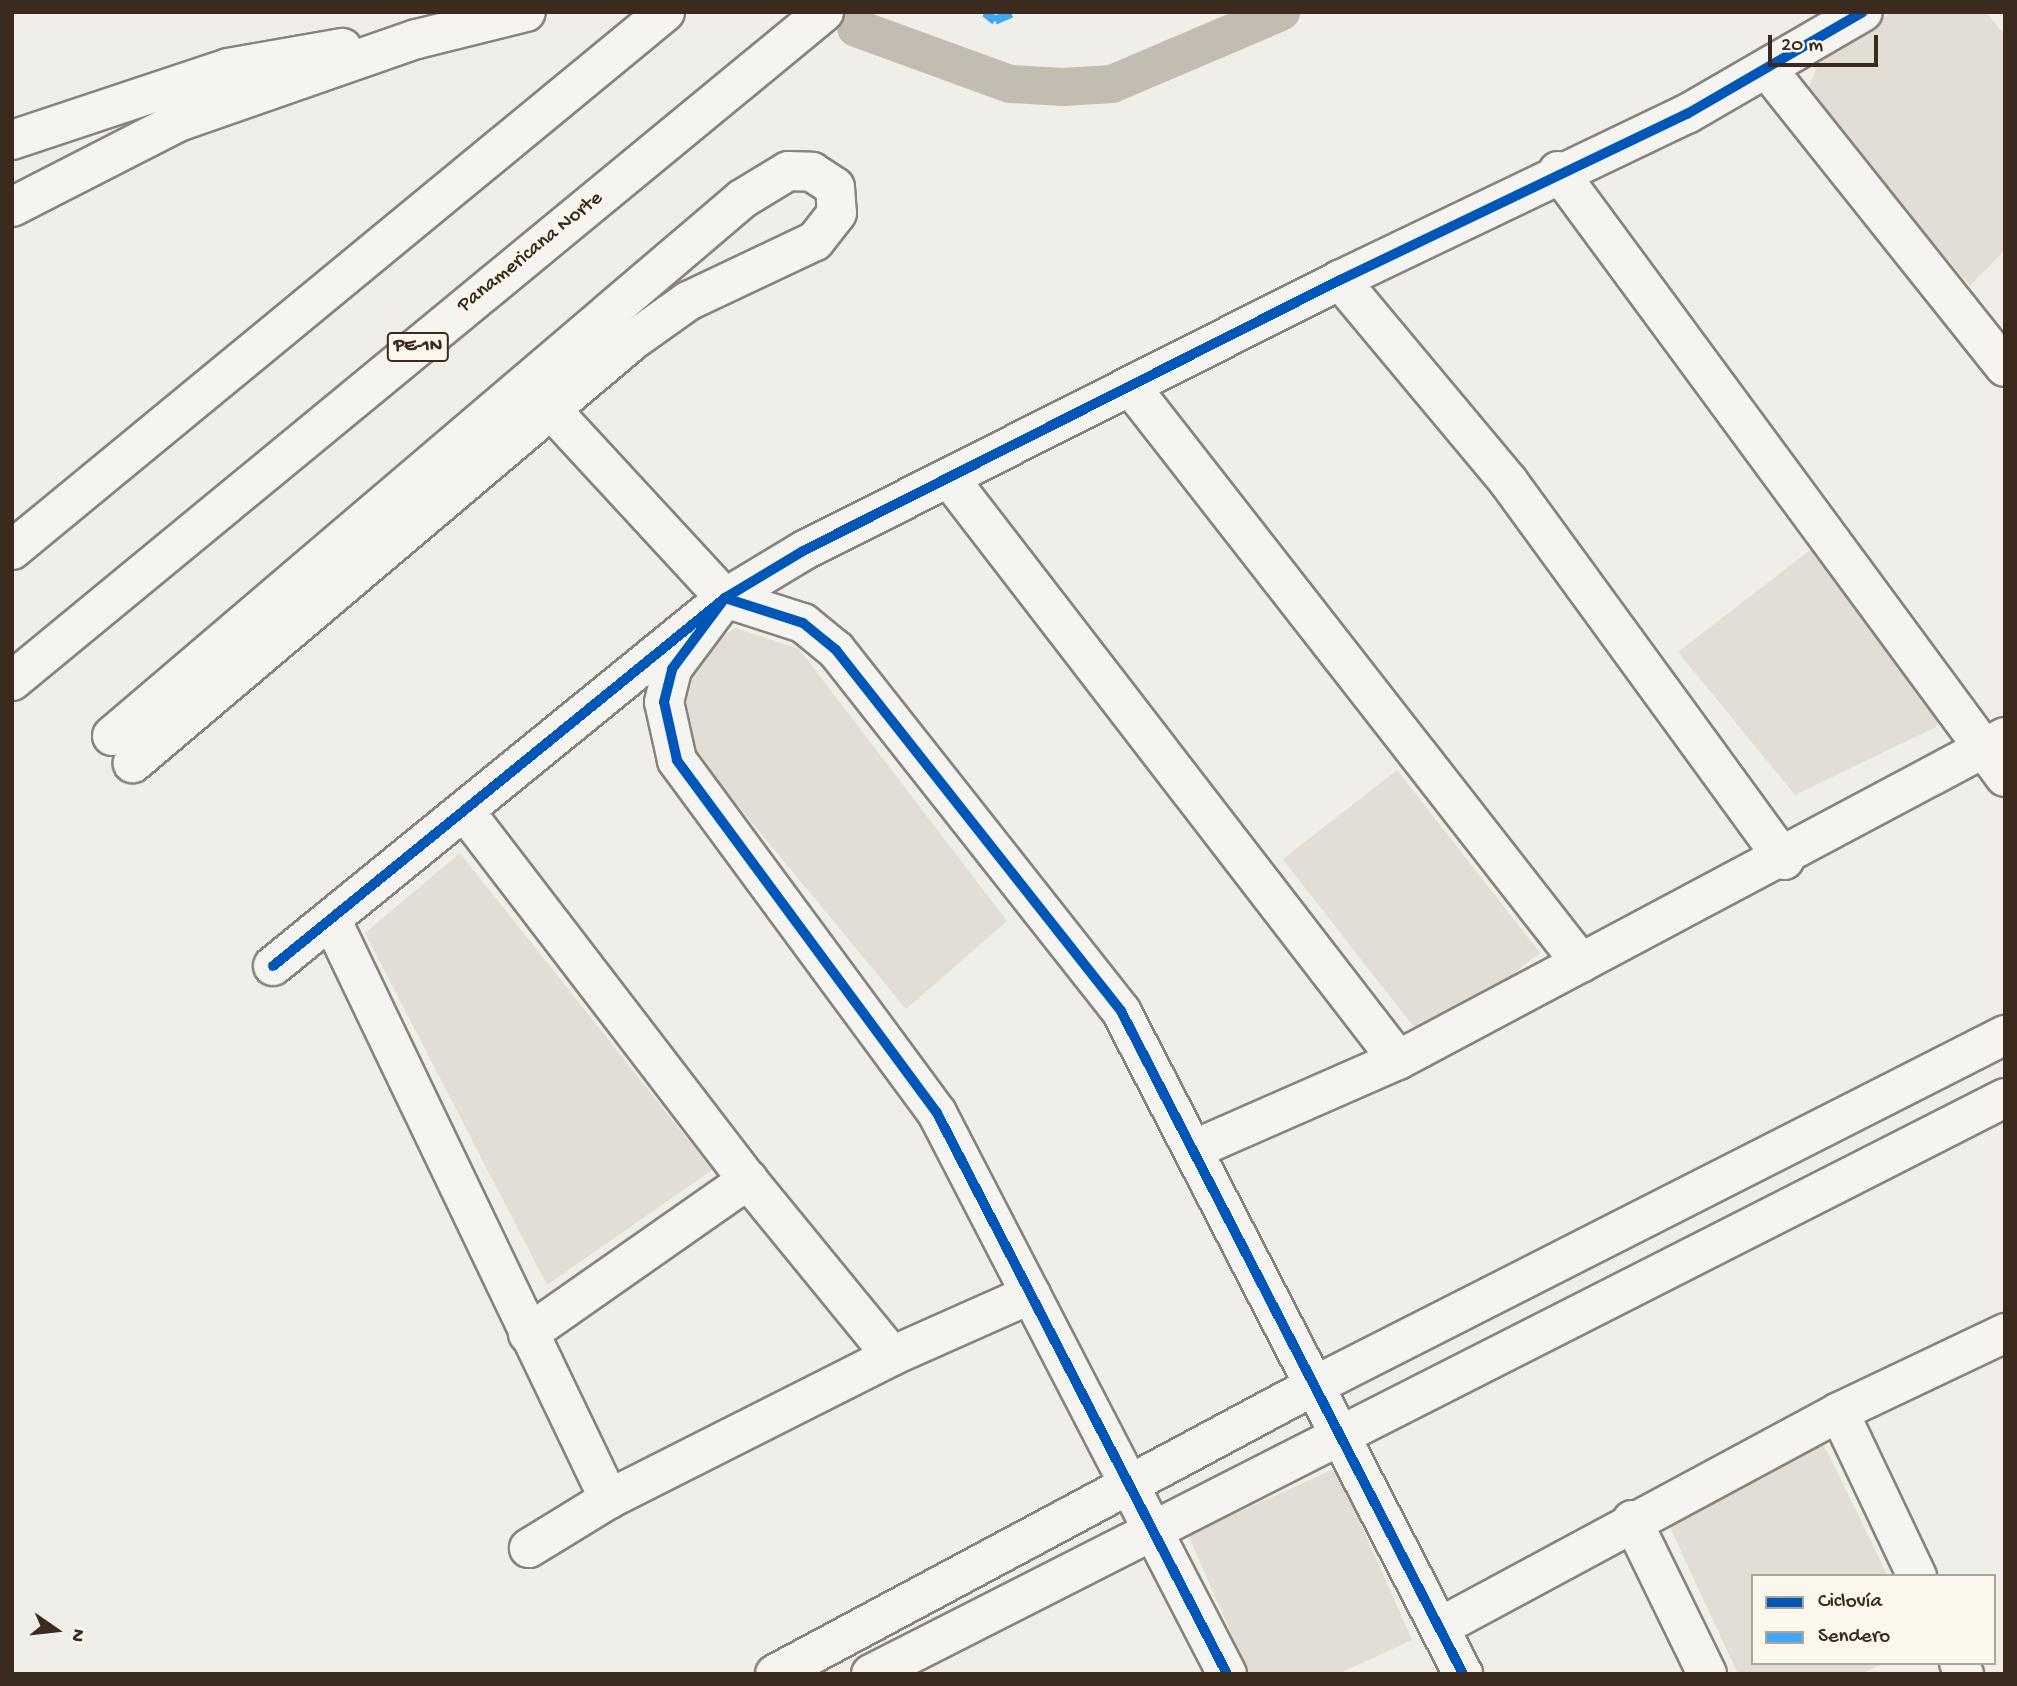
<!DOCTYPE html>
<html>
<head>
<meta charset="utf-8">
<style>
	body { margin:0 }
	#map { position:relative; width:2017px; height:1686px; overflow:hidden; background:#f0eee8; font-family:"Gochi Hand",sans-serif }
	div>[style] { position:absolute }
	[style*='--x'] { left:calc(var(--x)*1px); top:calc(var(--y)*1px); width:calc(var(--w)*1px); rotate:calc(var(--a)*1deg) }
	.built>* { inset:0; background:#e3ded5; transform-origin:0 0 }
	.canal>* { height:38px; margin:-19px; padding:0 19px; transform-origin:19px; border-radius:19px; background:#c2bcb1 }
	.roads { filter:drop-shadow(2px 0 #88837e) drop-shadow(-2px 0 #88837e) drop-shadow(0 2px #88837e) drop-shadow(0 -2px #88837e) }
	.minor>* { height:38px; margin:-19px; padding:0 19px; transform-origin:19px; border-radius:19px; background:#f5f4f0 }
	.highway>* { height:38px; margin:-19px; padding:0 19px; transform-origin:19px; border-radius:19px; background:#f5f4f0 }
	.quiet>* { height:9px; margin-top:-4.5px; transform-origin:0; background:repeating-linear-gradient(90deg,#3fa9f5 0 18px,transparent 0 27px) }
	.cycleway>* { height:10px; margin:-5px; padding:0 5px; transform-origin:5px; border-radius:5px; background:#0057b8 }
	span { translate:-50% -50%; white-space:nowrap; text-align:center; line-height:1.15; -webkit-text-stroke:5px #fbf7ec; paint-order:stroke }
	.shield-label span { padding:2px 5px; background:#fbf7ec; border:2px solid; border-radius:5px; -webkit-text-stroke-width:0 }
	.shield-label { font-size:19px; color:#3b2a1e; font-weight:700 }
	.street-label { font-size:21px; color:#3b2a1e }
	.frame { position:absolute; inset:0; border:14px solid #3b2a1e; pointer-events:none }
	.legend { position:absolute; left:1751px; top:1574px; width:245px; height:91px; box-sizing:border-box; background:#fbf7ec; border:2px solid #aea59a; margin:0; padding:9px 12px; list-style:none; font-size:21px; color:#3b2a1e }
	.legend li { display:flex; align-items:center; gap:14px; height:35px }
	.legend b { width:35px; border:2px solid #aea59a }
	.north { position:absolute; left:21px; top:1595px; width:70px; height:70px; -webkit-text-stroke:5px #fbf7ec; paint-order:stroke; rotate:104deg; font-size:19px; font-weight:700; line-height:28px; text-align:center; color:#3b2a1e }
	.north::after { content:''; display:block; margin:auto; width:24px; height:32px; background:#3b2a1e; clip-path:polygon(50% 0,100% 100%,50% 72%,0 100%) }
	.scale { position:absolute; left:1768px; top:35px; width:110px; height:32px; box-sizing:border-box; border:4px solid #3b2a1e; border-top:0; padding-left:9px; font-size:21px; line-height:24px; white-space:nowrap; color:#3b2a1e; -webkit-text-stroke:5px #fbf7ec; paint-order:stroke }
</style>
</head>
<body>
<div id="map">
	<div class="built">
		<div style="clip-path:polygon(1892px 12px,1986px 12px,2005px 36px,2005px 250px,1970px 286px,1807px 92px,1822px 54px)"></div>
		<div style="clip-path:polygon(1818px 544px,1948px 696px,1936px 727px,1795px 795px,1678px 652px)"></div>
		<div style="clip-path:polygon(736px 628px,799px 649px,1007px 921px,906px 1009px,668px 721px,684px 657px)"></div>
		<div style="left:1397px;top:770px;width:232px;height:145px;rotate:52deg"></div>
		<div style="clip-path:polygon(460px 853px,712px 1170px,547px 1285px,365px 933px)"></div>
		<div style="clip-path:polygon(1823px 1443px,1888px 1576px,1753px 1576px,1753px 1663px,1885px 1663px,1860px 1674px,1738px 1674px,1667px 1521px)"></div>
		<div style="clip-path:polygon(1336px 1468px,1412px 1640px,1338px 1674px,1249px 1674px,1188px 1535px)"></div>
	</div>
	<div class="canal">
		<div style="--x:856;--y:28;--w:164;--a:20"></div>
		<div style="--x:1010;--y:84;--w:53;--a:3.2"></div>
		<div style="--x:1063;--y:87;--w:49;--a:-3.5"></div>
		<div style="--x:1112;--y:84;--w:184;--a:-23.1"></div>
	</div>
	<div class="roads">
		<div class="minor">
			<div style="--x:1767;--y:69;--w:381;--a:51.4"></div>
			<div style="--x:12;--y:140;--w:228;--a:-18.4"></div>
			<div style="--x:228;--y:68;--w:116;--a:-10"></div>
			<div style="--x:1558;--y:171;--w:753;--a:53.59"></div>
			<div style="--x:12;--y:207;--w:186;--a:-27.1"></div>
			<div style="--x:178;--y:122;--w:253;--a:-19.2"></div>
			<div style="--x:1340;--y:280;--w:262;--a:50.1"></div>
			<div style="--x:1508;--y:481;--w:469;--a:53.9"></div>
			<div style="--x:1131;--y:387;--w:731;--a:52"></div>
			<div style="--x:533;--y:390;--w:283;--a:47.3"></div>
			<div style="--x:949;--y:478;--w:735;--a:52.35"></div>
			<div style="--x:1398;--y:1060;--w:688;--a:-28.02"></div>
			<div style="--x:112;--y:736;--w:828;--a:-40.44"></div>
			<div style="--x:742;--y:199;--w:54;--a:-31.3"></div>
			<div style="--x:788;--y:171;--w:24;--a:2"></div>
			<div style="--x:812;--y:172;--w:27;--a:33"></div>
			<div style="--x:835;--y:187;--w:26;--a:86"></div>
			<div style="--x:837;--y:213;--w:36;--a:128"></div>
			<div style="--x:815;--y:241;--w:140;--a:154.7"></div>
			<div style="--x:688;--y:301;--w:69;--a:144.5"></div>
			<div style="--x:632;--y:341;--w:654;--a:139.78"></div>
			<div style="--x:466;--y:813;--w:463;--a:52.5"></div>
			<div style="--x:748;--y:1180;--w:227;--a:50.7"></div>
			<div style="--x:892;--y:1356;--w:317;--a:153.2"></div>
			<div style="--x:609;--y:1499;--w:94;--a:148.5"></div>
			<div style="--x:333;--y:923;--w:639;--a:64.4"></div>
			<div style="--x:273;--y:966;--w:583;--a:-39.15"></div>
			<div style="--x:725;--y:598;--w:91;--a:-31.1"></div>
			<div style="--x:803;--y:551;--w:602;--a:-26.78"></div>
			<div style="--x:1340;--y:280;--w:385;--a:-25.6"></div>
			<div style="--x:1687;--y:114;--w:203;--a:-30.1"></div>
			<div style="--x:1195;--y:1149;--w:222;--a:-23.7"></div>
			<div style="--x:528;--y:1334;--w:269;--a:-35"></div>
			<div style="--x:892;--y:1356;--w:152;--a:-24"></div>
			<div style="--x:1839;--y:1412;--w:182;--a:64.6"></div>
			<div style="--x:1632;--y:1520;--w:171;--a:64"></div>
			<div style="--x:1440;--y:1627;--w:453;--a:-28.3"></div>
			<div style="--x:1839;--y:1412;--w:184;--a:-25.4"></div>
			<div style="--x:1959;--y:1663;--w:12;--a:66"></div>
			<div style="--x:775;--y:1674;--w:607;--a:-28.13"></div>
			<div style="--x:1310;--y:1388;--w:780;--a:-26.93"></div>
			<div style="--x:871;--y:1674;--w:1272;--a:-26.93"></div>
			<div style="--x:1227;--y:1674;--w:632;--a:-117.34"></div>
			<div style="--x:937;--y:1113;--w:438;--a:-126.4"></div>
			<div style="--x:677;--y:760;--w:59;--a:-102.6"></div>
			<div style="--x:664;--y:702;--w:34;--a:-76"></div>
			<div style="--x:672;--y:669;--w:89;--a:-53.3"></div>
			<div style="--x:725;--y:598;--w:82;--a:17.8"></div>
			<div style="--x:803;--y:623;--w:43;--a:39.3"></div>
			<div style="--x:836;--y:650;--w:460;--a:51.7"></div>
			<div style="--x:1121;--y:1011;--w:746;--a:62.71"></div>
		</div>
		<div class="highway">
			<div style="--x:417;--y:39;--w:112;--a:-13.9"></div>
			<div style="--x:12;--y:550;--w:846;--a:-39.48"></div>
			<div style="--x:12;--y:681;--w:1052;--a:-39.48"></div>
		</div>
	</div>
	<div class="quiet">
		<div style="--x:985;--y:12;--w:13;--a:39"></div>
		<div style="--x:995;--y:20;--w:20;--a:-24"></div>
	</div>
	<div class="cycleway">
		<div style="--x:273;--y:966;--w:583;--a:-39.15"></div>
		<div style="--x:725;--y:598;--w:91;--a:-31.1"></div>
		<div style="--x:803;--y:551;--w:602;--a:-26.78"></div>
		<div style="--x:1340;--y:280;--w:385;--a:-25.6"></div>
		<div style="--x:1687;--y:114;--w:203;--a:-30.1"></div>
		<div style="--x:1227;--y:1674;--w:632;--a:-117.34"></div>
		<div style="--x:937;--y:1113;--w:438;--a:-126.4"></div>
		<div style="--x:677;--y:760;--w:59;--a:-102.6"></div>
		<div style="--x:664;--y:702;--w:34;--a:-76"></div>
		<div style="--x:672;--y:669;--w:89;--a:-53.3"></div>
		<div style="--x:725;--y:598;--w:82;--a:17.8"></div>
		<div style="--x:803;--y:623;--w:43;--a:39.3"></div>
		<div style="--x:836;--y:650;--w:460;--a:51.7"></div>
		<div style="--x:1121;--y:1011;--w:746;--a:62.71"></div>
	</div>
	<div class="shield-label">
		<span style="left:418px;top:347px">PE-1N</span>
	</div>
	<div class="street-label">
		<span style="left:531px;top:253px;rotate:-39deg">Panamericana Norte</span>
	</div>
	<div class="frame"></div>
	<ul class="legend">
	<li><b style="height:9px;background:#0057b8"></b>Ciclovía</li>
	<li><b style="height:9px;background:#3fa9f5"></b>Sendero</li>
	</ul>
	<div class="north">N</div>
	<div class="scale">20 m</div>
</div>
</body>
</html>
